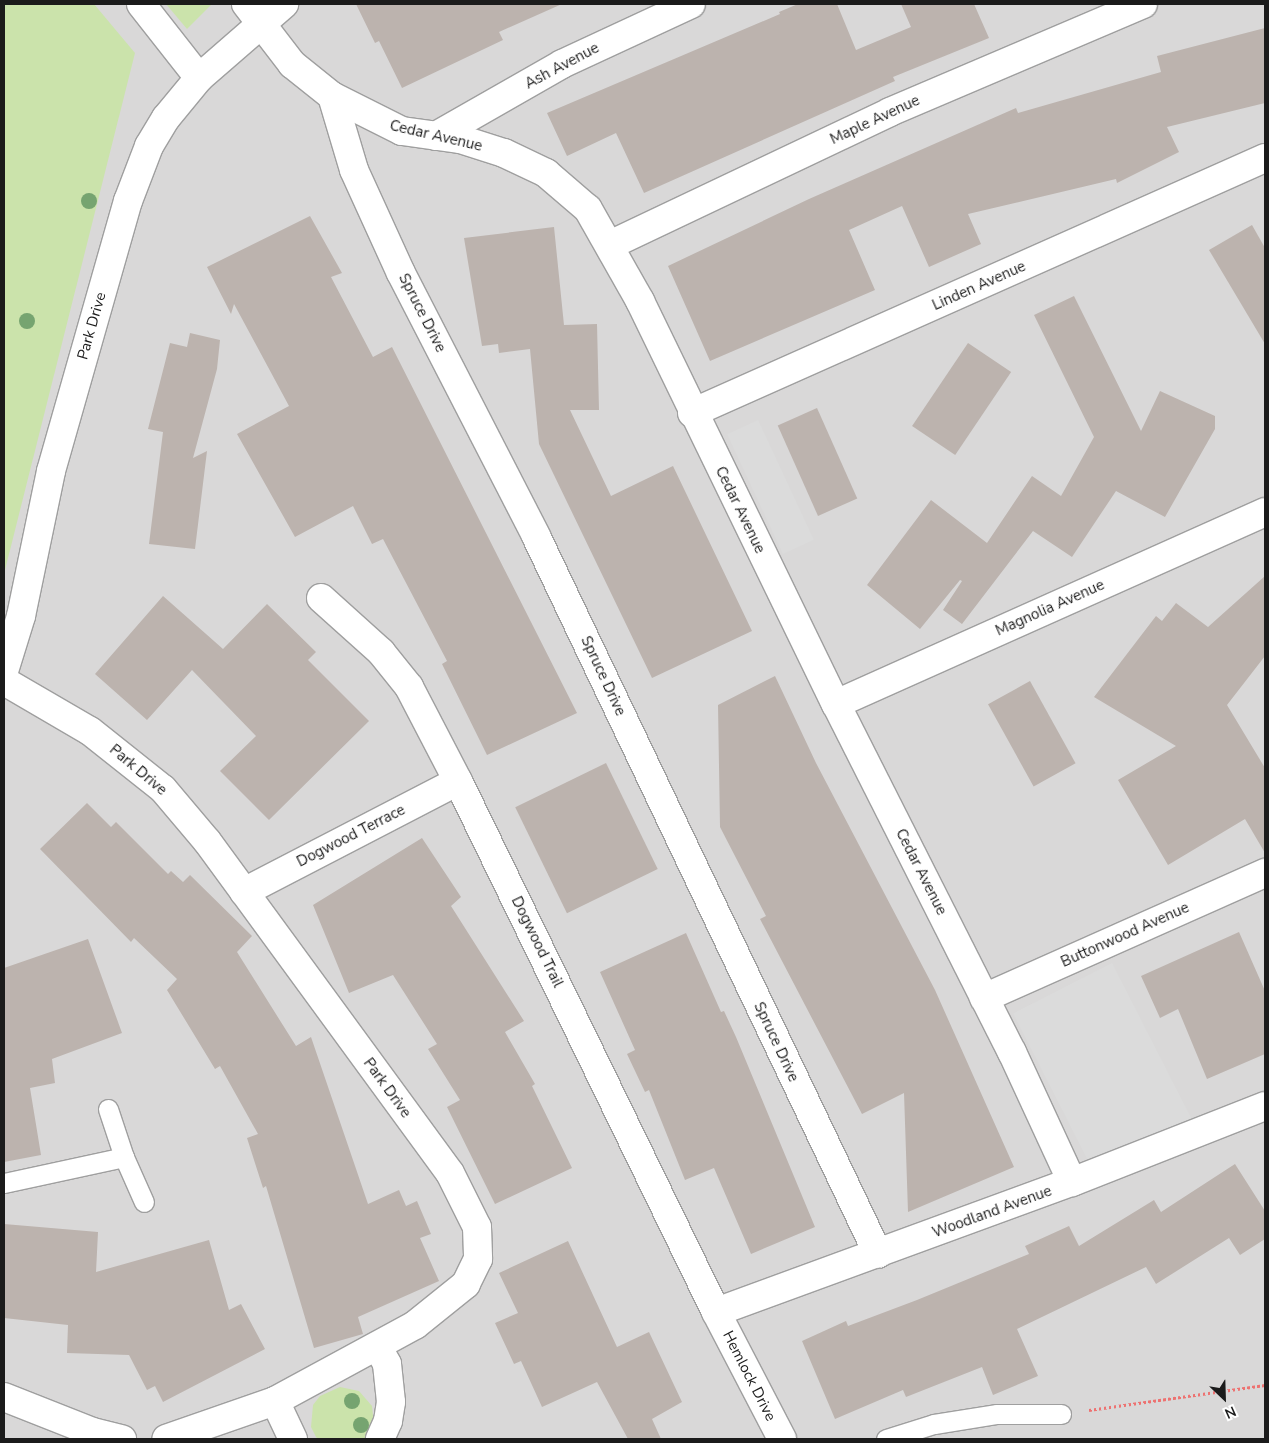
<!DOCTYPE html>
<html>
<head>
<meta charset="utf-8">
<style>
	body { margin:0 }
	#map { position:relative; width:1269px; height:1443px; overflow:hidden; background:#ece7e1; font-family:"Nunito Sans",sans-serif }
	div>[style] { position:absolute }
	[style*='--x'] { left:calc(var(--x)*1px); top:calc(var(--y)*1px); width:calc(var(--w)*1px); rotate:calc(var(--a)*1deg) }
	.residential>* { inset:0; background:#d9d8d8; transform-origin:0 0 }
	.grass>* { inset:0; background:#cbe3ab }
	.parking>* { inset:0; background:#dbdbdb; transform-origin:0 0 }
	.building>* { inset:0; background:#bcb3ae; transform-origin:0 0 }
	.path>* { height:3px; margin-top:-1.5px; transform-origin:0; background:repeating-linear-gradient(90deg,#ed7271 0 2.5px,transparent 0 5px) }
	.roads { filter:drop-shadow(1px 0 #9f9f9f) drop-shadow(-1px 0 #9f9f9f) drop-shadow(0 1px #9f9f9f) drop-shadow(0 -1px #9f9f9f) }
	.service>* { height:19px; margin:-9.5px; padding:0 9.5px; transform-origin:9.5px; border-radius:9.5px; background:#fff }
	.minor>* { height:28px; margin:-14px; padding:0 14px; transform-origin:14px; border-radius:14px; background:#fff }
	.trees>* { width:16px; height:16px; margin:-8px; border-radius:50%; background:#76a470 }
	span { translate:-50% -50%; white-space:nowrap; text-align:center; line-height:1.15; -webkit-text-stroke:5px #fff; paint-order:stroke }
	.street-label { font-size:15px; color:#1b1b1b }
	.frame { position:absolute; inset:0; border:5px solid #1b1b1b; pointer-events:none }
	.north { position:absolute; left:1199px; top:1373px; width:50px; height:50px; -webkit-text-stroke:4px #fff; paint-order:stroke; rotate:156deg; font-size:14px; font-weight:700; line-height:20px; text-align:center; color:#1b1b1b }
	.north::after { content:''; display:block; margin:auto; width:18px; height:22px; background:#1b1b1b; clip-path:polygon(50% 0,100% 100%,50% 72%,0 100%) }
</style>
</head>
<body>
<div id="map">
	<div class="residential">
		<div style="left:4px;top:4px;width:1261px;height:1435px"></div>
	</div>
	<div class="grass">
		<div style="clip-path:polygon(4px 4px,94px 4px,135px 53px,4px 574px)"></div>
		<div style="clip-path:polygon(166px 4px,212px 4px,187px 29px)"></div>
		<div style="clip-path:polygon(340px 1387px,359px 1391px,372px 1406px,374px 1425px,367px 1439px,318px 1439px,316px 1437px,311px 1427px,313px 1405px,320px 1396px)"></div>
	</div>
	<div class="parking">
		<div style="left:758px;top:420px;width:132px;height:34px;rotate:65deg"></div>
		<div style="left:1112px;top:963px;width:178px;height:111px;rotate:63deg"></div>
	</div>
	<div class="building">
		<div style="clip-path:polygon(356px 4px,562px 4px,499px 32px,503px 40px,402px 88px,379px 41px,375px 43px)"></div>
		<div style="clip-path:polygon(798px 4px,837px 4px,856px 50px,911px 27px,901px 4px,974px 4px,989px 38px,893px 77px,895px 81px,644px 193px,616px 133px,567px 156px,547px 113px,780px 14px,779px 12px)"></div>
		<div style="clip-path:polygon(1265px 28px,1265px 103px,1167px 127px,1179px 152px,1117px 183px,1116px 179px,968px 214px,981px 244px,929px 267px,902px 206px,849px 230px,875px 290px,710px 361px,668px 266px,809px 199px,1016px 108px,1018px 113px,1161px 72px,1157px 56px)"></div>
		<div style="clip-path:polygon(310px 216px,342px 273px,331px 277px,373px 357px,392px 347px,577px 713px,487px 755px,442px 664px,447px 661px,383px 539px,372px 544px,353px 506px,295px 537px,237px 434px,289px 406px,234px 304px,231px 314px,207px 267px)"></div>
		<div style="clip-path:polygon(1252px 225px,1265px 248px,1265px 344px,1209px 250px)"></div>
		<div style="clip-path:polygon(554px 227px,564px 325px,597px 324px,599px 410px,570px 410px,611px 496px,673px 466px,752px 631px,652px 678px,539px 444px,530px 349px,499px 353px,498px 344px,482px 346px,464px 238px)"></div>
		<div style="clip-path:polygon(1074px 296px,1141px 431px,1160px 391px,1215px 416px,1215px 429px,1165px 517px,1116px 491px,1072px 557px,1033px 531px,962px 624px,943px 610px,962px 581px,960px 580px,920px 629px,867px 585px,931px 500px,987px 543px,1032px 476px,1061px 496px,1094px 437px,1034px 315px)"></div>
		<div style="clip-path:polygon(190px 333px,220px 340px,217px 369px,193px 458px,207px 451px,195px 549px,149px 544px,163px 432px,148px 429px,170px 343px,187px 347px)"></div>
		<div style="left:968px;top:343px;width:52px;height:100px;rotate:34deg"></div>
		<div style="left:817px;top:408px;width:99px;height:43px;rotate:66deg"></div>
		<div style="clip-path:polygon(1265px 576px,1265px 656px,1227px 705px,1265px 768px,1265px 853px,1245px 819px,1168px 865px,1118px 780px,1176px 746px,1094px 697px,1156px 616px,1162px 621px,1176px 603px,1208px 627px)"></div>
		<div style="clip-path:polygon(163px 596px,223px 649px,267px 604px,316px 652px,308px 660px,369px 721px,269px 820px,220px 771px,256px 736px,192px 670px,147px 720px,95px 674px)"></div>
		<div style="clip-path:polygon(775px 676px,816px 763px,935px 990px,1014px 1167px,908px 1212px,904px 1093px,862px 1114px,760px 919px,766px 916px,720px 827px,718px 705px)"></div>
		<div style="left:1030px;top:681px;width:94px;height:48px;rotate:61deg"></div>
		<div style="left:606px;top:763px;width:118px;height:101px;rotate:64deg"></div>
		<div style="clip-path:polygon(87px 803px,111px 827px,116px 822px,168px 874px,171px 871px,183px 882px,190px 875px,252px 936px,237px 952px,296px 1046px,311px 1037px,368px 1204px,399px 1190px,406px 1206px,417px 1201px,431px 1234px,420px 1238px,439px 1281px,358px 1317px,363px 1334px,314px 1348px,266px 1186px,263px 1188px,247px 1138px,258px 1134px,220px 1066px,215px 1069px,167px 990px,177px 979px,134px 938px,131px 942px,40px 849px)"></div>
		<div style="clip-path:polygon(422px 838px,461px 897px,451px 906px,524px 1021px,505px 1032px,535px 1084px,532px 1086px,572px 1168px,495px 1204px,447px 1107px,460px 1100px,428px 1049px,437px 1044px,393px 975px,349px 993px,313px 905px)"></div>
		<div style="clip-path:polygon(1239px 932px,1265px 991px,1265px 1054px,1207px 1079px,1178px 1009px,1160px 1018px,1141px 976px)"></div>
		<div style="clip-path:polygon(686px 933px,721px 1012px,724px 1011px,736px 1037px,815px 1227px,751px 1254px,714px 1168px,685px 1180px,649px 1090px,645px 1092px,627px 1054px,635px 1050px,600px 972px)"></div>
		<div style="clip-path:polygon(88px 939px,122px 1033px,52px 1059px,55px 1083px,30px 1088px,41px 1155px,4px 1162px,4px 968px)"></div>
		<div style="clip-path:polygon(1235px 1164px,1265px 1211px,1265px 1239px,1240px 1255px,1229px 1238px,1156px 1284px,1146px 1267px,1017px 1329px,1038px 1376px,993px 1395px,982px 1367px,906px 1397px,903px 1390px,835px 1419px,802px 1341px,846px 1321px,848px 1326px,917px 1300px,1029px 1254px,1025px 1246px,1069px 1226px,1079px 1246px,1154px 1200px,1161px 1212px)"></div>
		<div style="clip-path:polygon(4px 1224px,98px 1232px,96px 1272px,209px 1240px,229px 1310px,241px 1304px,265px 1349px,163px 1402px,155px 1386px,147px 1390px,129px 1355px,67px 1353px,68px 1325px,4px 1318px)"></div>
		<div style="clip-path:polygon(568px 1241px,617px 1347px,649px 1332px,682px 1402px,652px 1419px,661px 1439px,628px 1439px,597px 1382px,542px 1407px,521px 1361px,514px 1364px,495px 1323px,518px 1313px,499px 1273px)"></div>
	</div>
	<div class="path">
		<div style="--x:1089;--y:1410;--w:178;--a:-8.1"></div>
	</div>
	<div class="roads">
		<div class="service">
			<div style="--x:108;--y:1109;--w:51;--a:71.6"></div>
			<div style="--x:124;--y:1157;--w:49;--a:66"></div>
			<div style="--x:4;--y:1183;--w:123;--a:-12.2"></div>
			<div style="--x:886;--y:1439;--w:50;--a:-17.4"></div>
			<div style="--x:934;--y:1424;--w:64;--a:-9"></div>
			<div style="--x:997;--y:1414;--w:64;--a:0"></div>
		</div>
		<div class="minor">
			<div style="--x:141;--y:4;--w:94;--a:51.9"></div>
			<div style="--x:246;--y:4;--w:76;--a:52.5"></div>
			<div style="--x:292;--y:64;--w:51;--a:38.7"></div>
			<div style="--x:332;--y:96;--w:78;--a:26.6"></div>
			<div style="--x:402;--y:131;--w:59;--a:7.9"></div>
			<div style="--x:460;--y:139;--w:46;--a:17.7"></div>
			<div style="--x:504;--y:153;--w:47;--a:25.5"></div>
			<div style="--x:546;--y:173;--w:55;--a:40.6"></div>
			<div style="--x:588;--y:209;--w:106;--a:60.5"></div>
			<div style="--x:640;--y:301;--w:448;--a:64.1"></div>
			<div style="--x:836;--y:704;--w:390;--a:63.2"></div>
			<div style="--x:1012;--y:1052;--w:143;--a:65.2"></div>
			<div style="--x:332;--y:96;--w:77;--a:73.4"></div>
			<div style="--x:354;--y:170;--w:113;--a:65.5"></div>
			<div style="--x:401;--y:273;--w:296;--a:62.8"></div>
			<div style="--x:536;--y:536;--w:795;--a:64.53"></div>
			<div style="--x:436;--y:136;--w:145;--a:-29.7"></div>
			<div style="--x:562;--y:64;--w:142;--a:-24.9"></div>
			<div style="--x:610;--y:245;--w:310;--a:-25.4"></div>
			<div style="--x:890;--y:112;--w:275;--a:-23.1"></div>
			<div style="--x:692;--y:413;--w:627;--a:-23.99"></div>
			<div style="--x:321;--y:598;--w:81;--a:42"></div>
			<div style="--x:381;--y:652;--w:45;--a:51.3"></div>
			<div style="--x:409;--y:687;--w:106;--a:62.5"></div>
			<div style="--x:458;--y:781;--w:590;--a:64.09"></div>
			<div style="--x:716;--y:1312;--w:143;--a:62.5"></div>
			<div style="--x:4;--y:671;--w:58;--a:-72.8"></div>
			<div style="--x:21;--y:616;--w:148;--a:-78.3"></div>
			<div style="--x:51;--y:471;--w:281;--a:-74.1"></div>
			<div style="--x:128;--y:201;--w:59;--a:-69.1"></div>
			<div style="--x:149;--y:146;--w:33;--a:-59"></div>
			<div style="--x:166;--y:118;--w:52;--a:-50.5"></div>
			<div style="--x:199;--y:78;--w:113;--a:-41"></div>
			<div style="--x:4;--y:681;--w:99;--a:30.2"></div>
			<div style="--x:90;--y:731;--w:93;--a:38.5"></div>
			<div style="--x:163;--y:789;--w:68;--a:49.8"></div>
			<div style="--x:207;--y:841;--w:411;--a:53.8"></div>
			<div style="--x:450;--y:1173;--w:60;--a:63.4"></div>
			<div style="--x:477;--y:1227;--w:32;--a:88"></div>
			<div style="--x:478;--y:1259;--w:28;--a:116"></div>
			<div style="--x:466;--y:1284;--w:65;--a:141.2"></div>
			<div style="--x:415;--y:1325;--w:159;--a:151.5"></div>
			<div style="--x:275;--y:1401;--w:115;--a:160.8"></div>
			<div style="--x:836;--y:704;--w:470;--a:-24.1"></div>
			<div style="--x:244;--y:892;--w:241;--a:-27.4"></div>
			<div style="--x:984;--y:998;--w:308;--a:-24"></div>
			<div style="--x:716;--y:1312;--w:379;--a:-20.1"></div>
			<div style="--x:1072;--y:1182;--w:207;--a:-21.5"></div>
			<div style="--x:378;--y:1347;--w:19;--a:62"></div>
			<div style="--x:387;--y:1364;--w:38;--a:84"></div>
			<div style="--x:391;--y:1402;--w:19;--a:99"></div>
			<div style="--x:388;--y:1421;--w:20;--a:114"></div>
			<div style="--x:4;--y:1397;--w:96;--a:21.5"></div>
			<div style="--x:93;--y:1432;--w:30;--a:14"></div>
			<div style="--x:275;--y:1401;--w:42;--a:64.7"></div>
		</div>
	</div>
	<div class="trees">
		<div style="left:89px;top:201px"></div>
		<div style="left:27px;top:321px"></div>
		<div style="left:352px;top:1401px"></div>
		<div style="left:361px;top:1425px"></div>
	</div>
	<div class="street-label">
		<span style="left:562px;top:66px;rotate:-28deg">Ash Avenue</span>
		<span style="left:875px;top:120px;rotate:-25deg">Maple Avenue</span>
		<span style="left:436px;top:136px;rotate:13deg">Cedar Avenue</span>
		<span style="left:979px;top:286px;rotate:-24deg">Linden Avenue</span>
		<span style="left:422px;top:313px;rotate:63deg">Spruce Drive</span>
		<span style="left:92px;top:326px;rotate:-74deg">Park Drive</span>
		<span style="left:740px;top:510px;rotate:64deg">Cedar Avenue</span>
		<span style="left:1050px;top:608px;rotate:-24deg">Magnolia Avenue</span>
		<span style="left:603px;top:676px;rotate:65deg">Spruce Drive</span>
		<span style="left:138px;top:770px;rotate:40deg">Park Drive</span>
		<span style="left:351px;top:836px;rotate:-27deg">Dogwood Terrace</span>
		<span style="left:921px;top:872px;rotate:63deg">Cedar Avenue</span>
		<span style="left:1125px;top:935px;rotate:-24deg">Buttonwood Avenue</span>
		<span style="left:537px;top:942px;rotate:64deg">Dogwood Trail</span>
		<span style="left:776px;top:1042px;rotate:65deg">Spruce Drive</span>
		<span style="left:387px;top:1088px;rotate:54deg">Park Drive</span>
		<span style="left:992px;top:1212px;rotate:-20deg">Woodland Avenue</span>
		<span style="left:749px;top:1376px;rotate:63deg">Hemlock Drive</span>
	</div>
	<div class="frame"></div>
	<div class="north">N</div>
</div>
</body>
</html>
